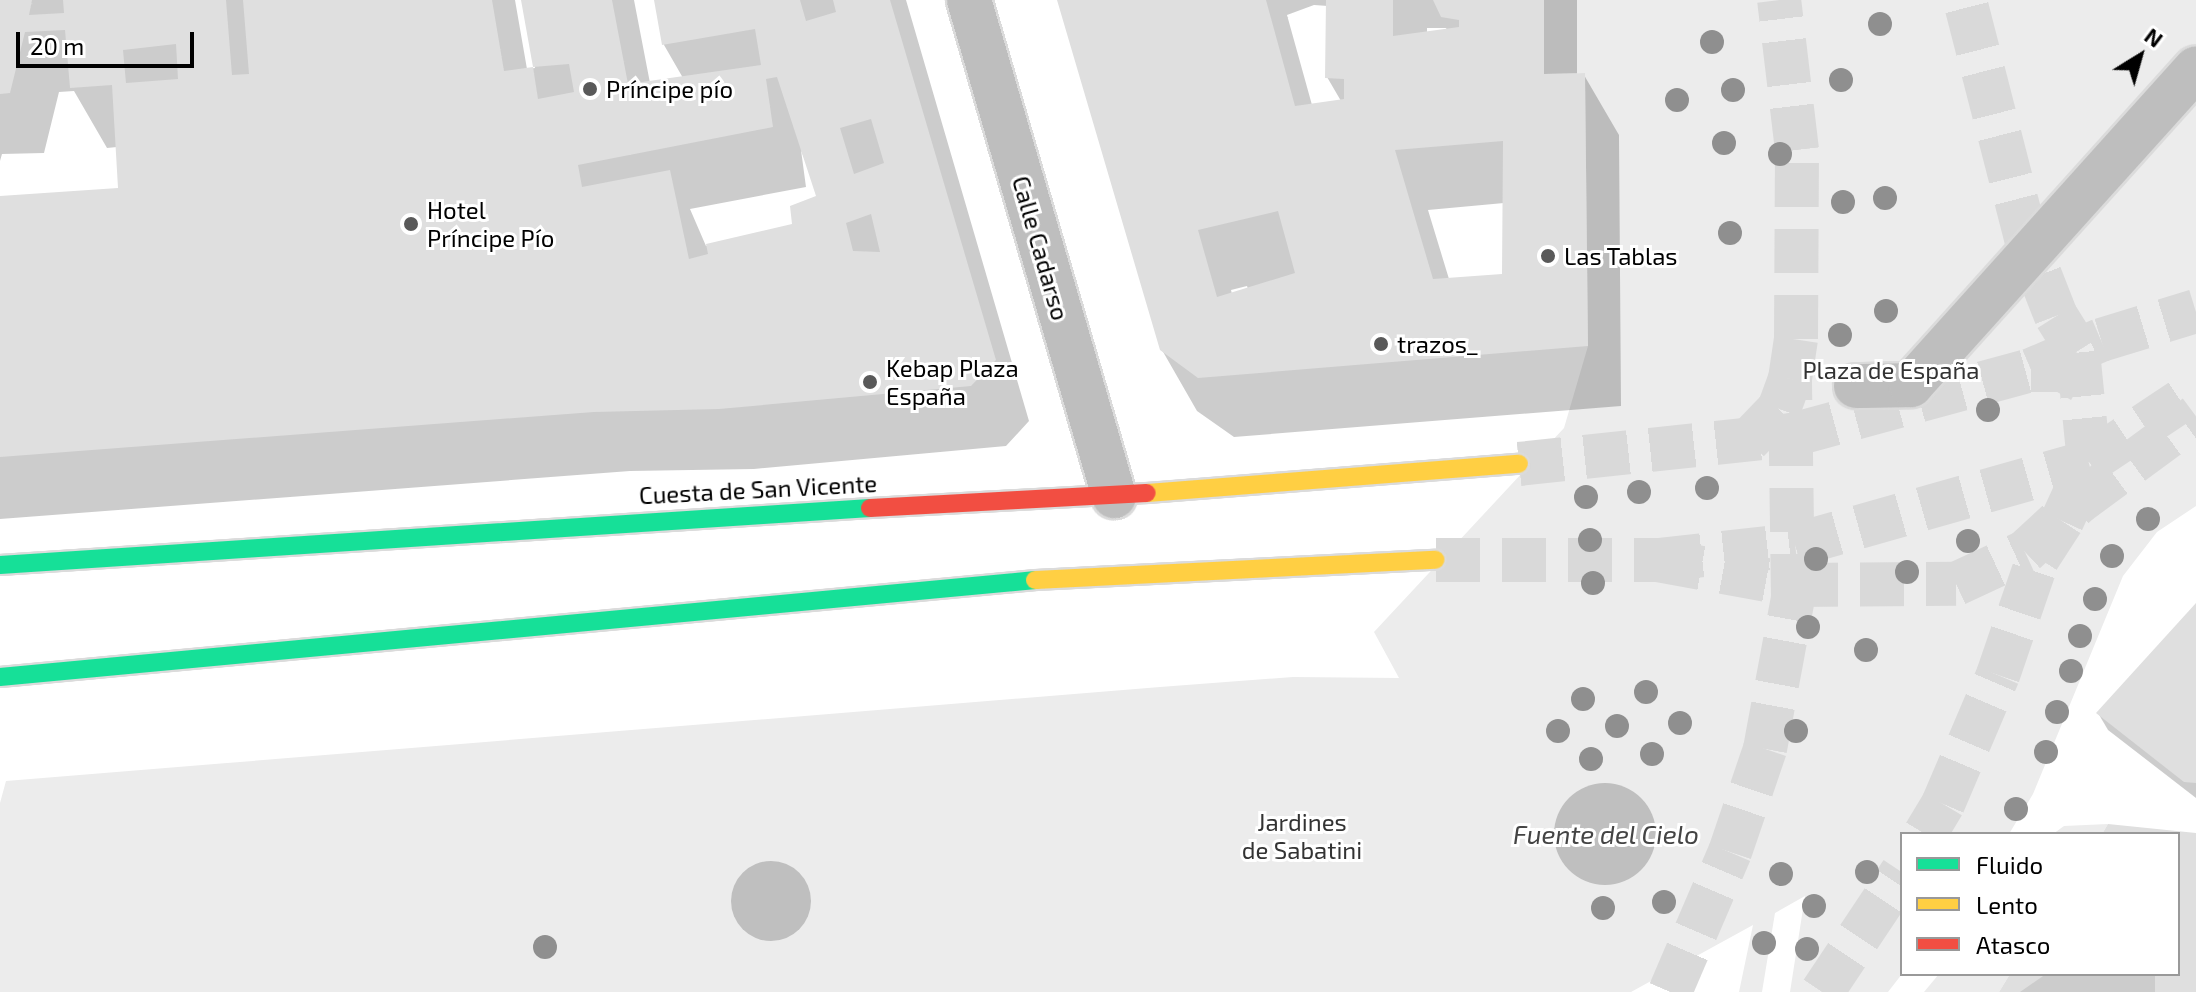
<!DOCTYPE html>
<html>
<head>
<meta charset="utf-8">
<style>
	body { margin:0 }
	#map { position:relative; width:2196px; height:992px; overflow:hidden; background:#fff; font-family:"Exo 2",sans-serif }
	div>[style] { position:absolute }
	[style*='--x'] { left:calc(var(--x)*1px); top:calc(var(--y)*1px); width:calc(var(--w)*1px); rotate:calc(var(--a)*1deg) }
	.green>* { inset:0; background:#ececec }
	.water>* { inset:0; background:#bfbfbf }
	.round { border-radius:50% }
	.shadow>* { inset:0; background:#0003 }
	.building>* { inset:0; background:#dfdfdf }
	.street-tunnel>* { height:44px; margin-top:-22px; transform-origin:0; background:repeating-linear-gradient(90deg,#d9d9d9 0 44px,transparent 0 66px) }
	.secondary-tunnel>* { height:44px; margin-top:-22px; transform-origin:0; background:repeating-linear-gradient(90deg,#d9d9d9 0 44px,transparent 0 66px) }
	.primary-tunnel>* { height:44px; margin-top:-22px; transform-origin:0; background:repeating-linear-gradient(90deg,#d9d9d9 0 44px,transparent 0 66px) }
	.roads { filter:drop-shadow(2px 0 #dbdbdb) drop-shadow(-2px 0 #dbdbdb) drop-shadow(0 2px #dbdbdb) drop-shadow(0 -2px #dbdbdb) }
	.street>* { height:44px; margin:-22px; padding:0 22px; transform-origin:22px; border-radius:22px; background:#bebebe }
	.fast>* { height:18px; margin:-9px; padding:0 9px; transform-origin:9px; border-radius:9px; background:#16e098 }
	.slow>* { height:18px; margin:-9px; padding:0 9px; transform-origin:9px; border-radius:9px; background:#ffcf43 }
	.jam>* { height:18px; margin:-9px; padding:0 9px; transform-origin:9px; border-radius:9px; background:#f24e42 }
	.trees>* { width:24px; height:24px; margin:-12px; border-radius:50%; background:#8f8f8f }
	.dots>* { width:22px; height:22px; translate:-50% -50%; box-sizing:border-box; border:4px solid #fff; border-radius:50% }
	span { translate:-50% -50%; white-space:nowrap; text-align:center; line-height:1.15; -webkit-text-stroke:6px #fff; paint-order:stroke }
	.poi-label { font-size:24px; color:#000 }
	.left { translate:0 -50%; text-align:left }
	.street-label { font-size:24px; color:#000 }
	.park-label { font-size:24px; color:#333 }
	.water-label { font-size:26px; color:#444; font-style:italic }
	.legend { position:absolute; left:1900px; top:832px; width:280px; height:144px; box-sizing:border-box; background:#fff; border:2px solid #999; margin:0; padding:10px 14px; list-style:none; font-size:24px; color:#000 }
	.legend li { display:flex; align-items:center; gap:16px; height:40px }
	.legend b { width:40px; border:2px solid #999 }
	.north { position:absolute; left:2100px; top:16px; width:80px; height:80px; -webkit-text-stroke:6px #fff; paint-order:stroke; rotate:37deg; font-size:22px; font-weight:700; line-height:32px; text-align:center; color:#000 }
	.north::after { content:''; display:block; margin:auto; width:28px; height:36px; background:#000; clip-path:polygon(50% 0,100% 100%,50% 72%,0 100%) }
	.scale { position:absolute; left:16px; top:32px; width:178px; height:36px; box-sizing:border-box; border:4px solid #000; border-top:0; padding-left:10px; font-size:24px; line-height:28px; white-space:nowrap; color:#000; -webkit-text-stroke:6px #fff; paint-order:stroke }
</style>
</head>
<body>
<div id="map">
	<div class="green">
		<div style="clip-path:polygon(1544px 0,2196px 0,2196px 506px,2157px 532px,2123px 576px,2033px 794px,2009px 834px,1902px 834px,1902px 974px,1888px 992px,1790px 992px,1805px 896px,1775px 913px,1762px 992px,1739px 992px,1753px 925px,1631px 992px,0 992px,0 803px,6px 781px,1160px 687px,1293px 677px,1399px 678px,1374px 632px,1564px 428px,1588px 346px,1585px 73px,1544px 74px)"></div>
		<div style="clip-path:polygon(2108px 824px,2102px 834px,2053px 834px,2064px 826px)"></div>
		<div style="clip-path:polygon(1939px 974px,2010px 974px,1999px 992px,1924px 992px)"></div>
	</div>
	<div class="water">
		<div class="round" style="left:1554px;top:783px;width:102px;height:102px"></div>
		<div class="round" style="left:731px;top:861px;width:80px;height:80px"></div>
	</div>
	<div class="shadow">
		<div style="clip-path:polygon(evenodd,0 0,515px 0,527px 69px,535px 68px,523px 0,634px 0,650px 83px,683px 78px,664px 45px,656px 0,906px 0,1029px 421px,1006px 446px,754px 469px,630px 471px,0 519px,0 197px,120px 190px,117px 147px,107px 148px,74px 91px,59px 92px,44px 153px,2px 154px,0 161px,0 0,801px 150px,819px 197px,795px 225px,706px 246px,690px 209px,806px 187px,801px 150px)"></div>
		<div style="clip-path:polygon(evenodd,1060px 0,1577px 0,1577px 75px,1584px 75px,1619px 135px,1621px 406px,1234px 437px,1197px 411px,1162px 350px,1060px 0,1314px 5px,1328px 6px,1327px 77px,1341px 101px,1312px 105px,1287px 15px,1314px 5px,1060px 0,1427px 28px,1446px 28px,1447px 30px,1427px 33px,1427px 28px,1060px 0,1504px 203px,1504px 275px,1449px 279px,1428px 210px,1504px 203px,1060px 0,1247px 286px,1248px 289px,1232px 294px,1231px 290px,1247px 286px)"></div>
		<div style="clip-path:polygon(2196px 606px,2196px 798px,2108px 730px,2098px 713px)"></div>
		<div style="clip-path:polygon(2109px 826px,2196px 835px,2196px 992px,2002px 992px,2014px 974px,2178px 974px,2178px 834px,2104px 834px)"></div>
	</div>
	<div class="building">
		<div style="clip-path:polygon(evenodd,0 0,32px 0,29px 15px,64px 13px,63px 0,226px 0,232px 75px,249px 74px,243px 0,492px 0,504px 71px,533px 67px,521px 0,612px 0,628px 84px,761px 65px,755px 29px,662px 45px,654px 0,800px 0,806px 21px,836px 12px,833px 0,890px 0,996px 360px,971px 386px,719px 409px,594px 412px,0 457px,0 196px,118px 188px,112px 85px,70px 88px,65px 30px,25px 32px,10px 93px,0 94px,0 0,176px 44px,178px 79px,126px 83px,123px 50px,176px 44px,0 0,569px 64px,574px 92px,538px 99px,533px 67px,569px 64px,0 0,777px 77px,816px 196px,790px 206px,792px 224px,706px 244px,708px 254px,689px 259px,670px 170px,582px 187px,578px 165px,773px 127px,766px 79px,777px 77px,0 0,871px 119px,884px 163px,854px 174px,840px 128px,871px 119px,0 0,871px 214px,880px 252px,853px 251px,846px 223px,871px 214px)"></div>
		<div style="clip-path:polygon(evenodd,1057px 0,1266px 0,1295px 106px,1344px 99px,1344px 79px,1325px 78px,1326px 0,1393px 0,1393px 36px,1459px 27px,1459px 20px,1441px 17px,1433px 0,1544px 0,1544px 74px,1585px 73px,1588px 346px,1198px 378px,1160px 350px,1057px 0,1503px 141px,1502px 274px,1433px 279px,1395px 150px,1503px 141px,1057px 0,1278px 211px,1295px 273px,1217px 297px,1198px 230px,1278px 211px)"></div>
		<div style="clip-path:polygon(2196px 603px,2196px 783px,2184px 782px,2096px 713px)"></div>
		<div style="clip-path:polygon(2108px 824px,2196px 833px,2196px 992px,2155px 992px,2155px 974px,2178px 974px,2178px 834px,2102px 834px)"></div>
		<div style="clip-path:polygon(2010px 974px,2046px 974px,2020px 992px,1999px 992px)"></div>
	</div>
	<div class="street-tunnel">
		<div style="--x:2031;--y:370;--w:76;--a:-23.2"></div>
		<div style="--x:2101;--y:340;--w:99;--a:-17"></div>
	</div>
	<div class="secondary-tunnel">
		<div style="--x:2031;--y:370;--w:32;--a:0"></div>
		<div style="--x:2063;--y:370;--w:22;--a:30"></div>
		<div style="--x:1658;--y:560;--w:138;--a:10.4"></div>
		<div style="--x:1794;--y:585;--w:162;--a:-0.4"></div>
		<div style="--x:1956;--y:584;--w:76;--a:-24.9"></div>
		<div style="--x:2025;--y:552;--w:74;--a:-42.8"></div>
		<div style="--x:2079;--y:502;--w:145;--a:-36.3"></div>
		<div style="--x:1925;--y:834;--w:35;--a:-59"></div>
		<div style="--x:1943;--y:804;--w:140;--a:-66.9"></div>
		<div style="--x:1998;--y:675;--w:124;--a:-71.1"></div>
		<div style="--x:2038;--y:558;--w:44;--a:-57"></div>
		<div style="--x:2062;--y:521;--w:65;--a:-65.4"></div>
		<div style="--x:2089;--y:462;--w:112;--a:-95.7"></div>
		<div style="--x:2078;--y:351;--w:41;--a:-122.2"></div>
		<div style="--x:2056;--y:316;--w:79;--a:-111.4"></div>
		<div style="--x:2027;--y:242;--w:250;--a:-104.4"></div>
		<div style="--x:1670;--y:992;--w:152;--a:-66.8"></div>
		<div style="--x:1730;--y:852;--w:109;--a:-71.2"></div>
		<div style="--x:1765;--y:749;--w:154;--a:-79.5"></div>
		<div style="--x:1793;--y:598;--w:219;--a:-90.8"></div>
		<div style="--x:1822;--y:992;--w:144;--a:-56.3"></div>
	</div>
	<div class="primary-tunnel">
		<div style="--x:1748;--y:441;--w:45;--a:-45.9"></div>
		<div style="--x:1779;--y:409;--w:32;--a:-70"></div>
		<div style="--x:1790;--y:379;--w:40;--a:-81.5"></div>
		<div style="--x:1796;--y:339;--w:189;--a:-89.7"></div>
		<div style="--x:1797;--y:150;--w:151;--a:-96.8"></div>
		<div style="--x:1519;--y:464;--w:275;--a:-6.1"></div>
		<div style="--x:1792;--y:435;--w:248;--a:-15.2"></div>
		<div style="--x:1436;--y:560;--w:222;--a:0"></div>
		<div style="--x:1658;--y:560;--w:138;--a:-6.2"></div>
		<div style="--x:1795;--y:545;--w:305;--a:-15.8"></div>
		<div style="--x:2089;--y:462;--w:128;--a:-33.6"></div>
	</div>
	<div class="roads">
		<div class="street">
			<div style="--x:969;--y:0;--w:517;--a:73.7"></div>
			<div style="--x:1856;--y:386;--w:55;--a:-1"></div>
			<div style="--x:1911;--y:385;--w:426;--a:-48"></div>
		</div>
		<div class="fast">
			<div style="--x:0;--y:565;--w:872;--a:-3.75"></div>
			<div style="--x:0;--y:677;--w:1040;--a:-5.35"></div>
		</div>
		<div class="slow">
			<div style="--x:1147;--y:493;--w:373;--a:-4.5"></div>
			<div style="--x:1035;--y:580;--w:401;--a:-2.9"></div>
		</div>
		<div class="jam">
			<div style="--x:870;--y:508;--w:277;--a:-3.1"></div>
		</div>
	</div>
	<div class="trees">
		<div style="left:1880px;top:24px"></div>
		<div style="left:1712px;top:42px"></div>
		<div style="left:1841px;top:80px"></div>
		<div style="left:1733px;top:90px"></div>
		<div style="left:1677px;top:100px"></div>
		<div style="left:1724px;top:143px"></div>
		<div style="left:1780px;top:154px"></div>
		<div style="left:1885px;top:198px"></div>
		<div style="left:1843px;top:202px"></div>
		<div style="left:1730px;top:233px"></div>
		<div style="left:1886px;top:311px"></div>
		<div style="left:1840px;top:335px"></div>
		<div style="left:1988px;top:410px"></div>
		<div style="left:1707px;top:488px"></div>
		<div style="left:1639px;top:492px"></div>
		<div style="left:1586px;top:497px"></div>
		<div style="left:2148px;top:519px"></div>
		<div style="left:1590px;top:540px"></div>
		<div style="left:1968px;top:541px"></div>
		<div style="left:2112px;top:556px"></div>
		<div style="left:1816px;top:559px"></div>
		<div style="left:1907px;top:572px"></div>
		<div style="left:1593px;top:583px"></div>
		<div style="left:2095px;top:599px"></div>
		<div style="left:1808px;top:627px"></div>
		<div style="left:2080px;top:636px"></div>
		<div style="left:1866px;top:650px"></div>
		<div style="left:2071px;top:671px"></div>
		<div style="left:1646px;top:692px"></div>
		<div style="left:1583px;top:699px"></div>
		<div style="left:2057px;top:712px"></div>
		<div style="left:1680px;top:723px"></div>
		<div style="left:1617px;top:726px"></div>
		<div style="left:1558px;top:731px"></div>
		<div style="left:1796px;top:731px"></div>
		<div style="left:2046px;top:752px"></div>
		<div style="left:1652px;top:754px"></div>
		<div style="left:1591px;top:759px"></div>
		<div style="left:2016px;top:809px"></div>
		<div style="left:1867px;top:872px"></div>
		<div style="left:1781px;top:874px"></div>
		<div style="left:1664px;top:902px"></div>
		<div style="left:1814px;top:906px"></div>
		<div style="left:1603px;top:908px"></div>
		<div style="left:1764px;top:943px"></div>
		<div style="left:545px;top:947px"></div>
		<div style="left:1807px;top:949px"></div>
	</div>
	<div class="dots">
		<div style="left:590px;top:89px;background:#595959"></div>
		<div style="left:411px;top:224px;background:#595959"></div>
		<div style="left:1548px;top:256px;background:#595959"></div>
		<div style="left:1381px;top:344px;background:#595959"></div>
		<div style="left:870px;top:382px;background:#595959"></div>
	</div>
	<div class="poi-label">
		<span class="left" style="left:606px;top:89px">Príncipe pío</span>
		<span class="left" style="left:427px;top:224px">Hotel<br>Príncipe Pío</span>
		<span class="left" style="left:1564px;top:256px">Las Tablas</span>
		<span class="left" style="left:1397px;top:344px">trazos_</span>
		<span class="left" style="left:886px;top:382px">Kebap Plaza<br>España</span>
	</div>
	<div class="street-label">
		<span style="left:1041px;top:248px;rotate:74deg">Calle Cadarso</span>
		<span style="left:758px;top:489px;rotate:-3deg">Cuesta de San Vicente</span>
	</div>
	<div class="park-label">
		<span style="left:1891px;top:370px">Plaza de España</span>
		<span style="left:1302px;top:836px">Jardines<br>de Sabatini</span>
	</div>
	<div class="water-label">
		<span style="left:1606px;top:834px">Fuente del Cielo</span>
	</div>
	<ul class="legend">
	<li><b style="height:10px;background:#16e098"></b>Fluido</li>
	<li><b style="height:10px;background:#ffcf43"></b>Lento</li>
	<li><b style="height:10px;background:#f24e42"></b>Atasco</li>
	</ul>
	<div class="north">N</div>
	<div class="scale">20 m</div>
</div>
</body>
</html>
